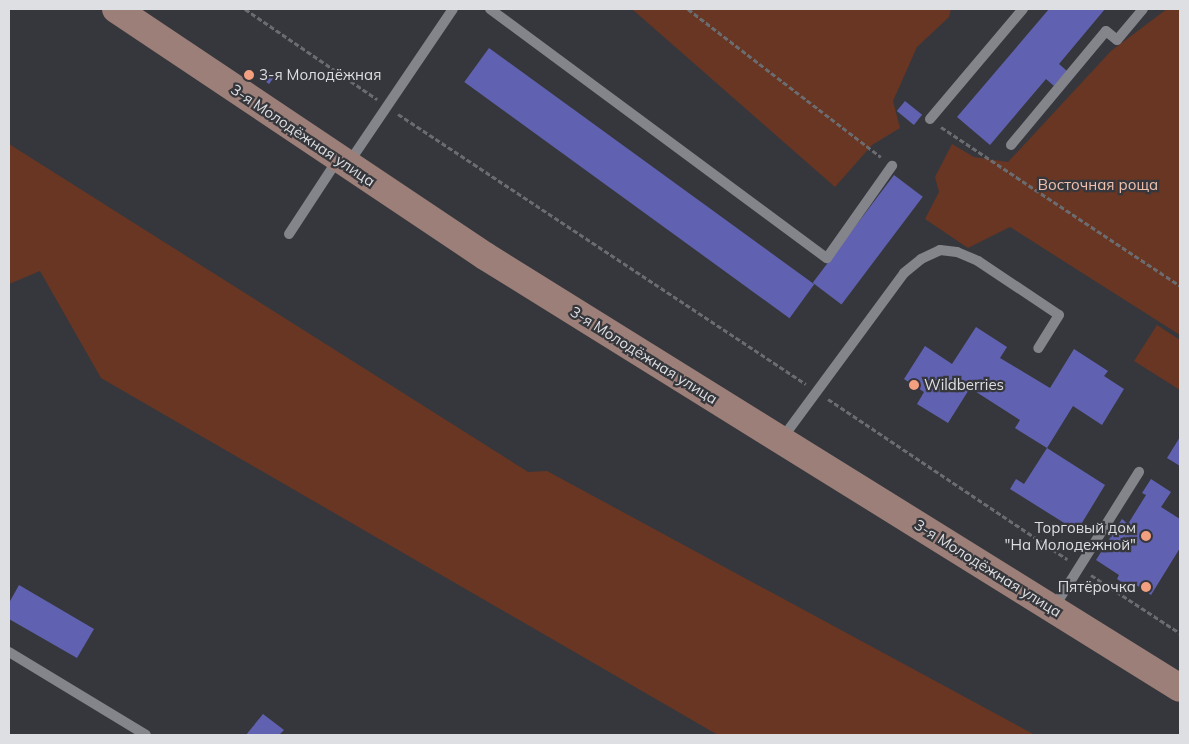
<!DOCTYPE html>
<html>
<head>
<meta charset="utf-8">
<style>
	body { margin:0 }
	#map { position:relative; width:1189px; height:744px; overflow:hidden; background:#36373c; font-family:Mulish,sans-serif }
	div>[style] { position:absolute }
	[style*='--x'] { left:calc(var(--x)*1px); top:calc(var(--y)*1px); width:calc(var(--w)*1px); rotate:calc(var(--a)*1deg) }
	.green>* { inset:0; background:#683623 }
	.building>* { inset:0; background:#6062b1; transform-origin:0 0 }
	.path>* { height:3px; margin-top:-1.5px; transform-origin:0; background:repeating-linear-gradient(90deg,#6b6c70 0 5px,transparent 0 7.5px) }
	.lane>* { height:10px; margin:-5px; padding:0 5px; transform-origin:5px; border-radius:5px; background:#84858b }
	.secondary>* { height:28px; margin:-14px; padding:0 14px; transform-origin:14px; border-radius:14px; background:#9c7f78 }
	.dots>* { width:14px; height:14px; translate:-50% -50%; box-sizing:border-box; border:2px solid #36373c; border-radius:50% }
	span { translate:-50% -50%; white-space:nowrap; text-align:center; line-height:1.15; -webkit-text-stroke:4.5px #36373c; paint-order:stroke }
	.poi-label { font-size:15px; color:#dedfe2 }
	.left { translate:0 -50%; text-align:left }
	.right { translate:-100% -50%; text-align:right }
	.street-label { font-size:15px; color:#dedfe2 }
	.park-label { font-size:15px; color:#f0c0ae }
	.frame { position:absolute; inset:0; border:10px solid #dedfe2; pointer-events:none }
</style>
</head>
<body>
<div id="map">
	<div class="green">
		<div style="clip-path:polygon(632px 9px,951px 9px,949px 17px,917px 47px,893px 101px,900px 128px,872px 145px,835px 187px)"></div>
		<div style="clip-path:polygon(1167px 9px,1180px 9px,1180px 335px,1010px 227px,968px 248px,925px 219px,939px 192px,935px 177px,952px 144px,974px 157px,1008px 162px,1111px 51px)"></div>
		<div style="clip-path:polygon(9px 144px,528px 472px,547px 471px,1035px 735px,718px 735px,101px 378px,40px 271px,9px 284px)"></div>
		<div style="clip-path:polygon(1157px 325px,1180px 340px,1180px 390px,1134px 361px)"></div>
	</div>
	<div class="building">
		<div style="clip-path:polygon(1049px 9px,1105px 9px,1059px 64px,1067px 71px,1054px 86px,1046px 79px,990px 145px,957px 117px)"></div>
		<div style="left:489px;top:48px;width:402px;height:42px;rotate:36deg"></div>
		<div style="left:265px;top:69px;width:12px;height:10px;rotate:35deg"></div>
		<div style="left:905px;top:101px;width:22px;height:13px;rotate:39deg"></div>
		<div style="left:894px;top:175px;width:36px;height:135px;rotate:37deg"></div>
		<div style="clip-path:polygon(976px 327px,1007px 347px,1000px 358px,1050px 388px,1074px 349px,1108px 371px,1104px 376px,1124px 389px,1102px 425px,1073px 406px,1047px 448px,1015px 428px,1020px 420px,970px 388px,948px 423px,917px 404px,924px 392px,904px 379px,925px 346px,952px 364px)"></div>
		<div style="clip-path:polygon(1180px 437px,1180px 466px,1167px 458px)"></div>
		<div style="clip-path:polygon(1047px 448px,1105px 485px,1077px 531px,1010px 489px,1016px 479px,1024px 484px)"></div>
		<div style="clip-path:polygon(1151px 479px,1171px 492px,1161px 507px,1180px 519px,1180px 548px,1151px 595px,1132px 582px,1129px 587px,1117px 579px,1119px 575px,1096px 560px,1122px 519px,1128px 524px,1146px 495px,1142px 493px)"></div>
		<div style="clip-path:polygon(19px 585px,94px 629px,77px 658px,9px 619px,9px 603px)"></div>
		<div style="clip-path:polygon(263px 714px,284px 730px,279px 735px,246px 735px)"></div>
	</div>
	<div class="path">
		<div style="--x:245;--y:9;--w:160;--a:34.3"></div>
		<div style="--x:688;--y:9;--w:243;--a:37.5"></div>
		<div style="--x:398;--y:114;--w:489;--a:33.5"></div>
		<div style="--x:941;--y:127;--w:287;--a:33.6"></div>
		<div style="--x:828;--y:399;--w:288;--a:33.8"></div>
		<div style="--x:1091;--y:575;--w:106;--a:33.1"></div>
	</div>
	<div class="lane">
		<div style="--x:490;--y:9;--w:419;--a:36.5"></div>
		<div style="--x:827;--y:258;--w:113;--a:-54.8"></div>
		<div style="--x:930;--y:119;--w:144;--a:-49.8"></div>
		<div style="--x:1011;--y:145;--w:148;--a:-50.2"></div>
		<div style="--x:1106;--y:31;--w:14;--a:39"></div>
		<div style="--x:1117;--y:40;--w:40;--a:-50"></div>
		<div style="--x:348;--y:164;--w:187;--a:-55.9"></div>
		<div style="--x:289;--y:234;--w:90;--a:-56.8"></div>
		<div style="--x:781;--y:440;--w:207;--a:-53.6"></div>
		<div style="--x:904;--y:273;--w:22;--a:-39"></div>
		<div style="--x:921;--y:259;--w:21;--a:-25"></div>
		<div style="--x:940;--y:250;--w:17;--a:7"></div>
		<div style="--x:957;--y:252;--w:23;--a:23"></div>
		<div style="--x:978;--y:261;--w:97;--a:33.7"></div>
		<div style="--x:1059;--y:315;--w:39;--a:122"></div>
		<div style="--x:1053;--y:609;--w:162;--a:-57.9"></div>
		<div style="--x:9;--y:652;--w:160;--a:31.2"></div>
	</div>
	<div class="secondary">
		<div style="--x:116;--y:9;--w:444;--a:33.8"></div>
		<div style="--x:485;--y:256;--w:818;--a:31.86"></div>
	</div>
	<div class="dots">
		<div style="left:249px;top:75px;background:#f3a081"></div>
		<div style="left:914px;top:385px;background:#f3a081"></div>
		<div style="left:1146px;top:536px;background:#f3a081"></div>
		<div style="left:1146px;top:587px;background:#f3a081"></div>
	</div>
	<div class="poi-label">
		<span class="left" style="left:259px;top:75px">3-я Молодёжная</span>
		<span class="left" style="left:924px;top:385px">Wildberries</span>
		<span class="right" style="left:1136px;top:536px">Торговый дом<br>"На Молодежной"</span>
		<span class="right" style="left:1136px;top:587px">Пятёрочка</span>
	</div>
	<div class="street-label">
		<span style="left:303px;top:135px;rotate:34deg">3-я Молодёжная улица</span>
		<span style="left:644px;top:355px;rotate:32deg">3-я Молодёжная улица</span>
		<span style="left:988px;top:568px;rotate:32deg">3-я Молодёжная улица</span>
	</div>
	<div class="park-label">
		<span style="left:1098px;top:185px">Восточная роща</span>
	</div>
	<div class="frame"></div>
</div>
</body>
</html>
